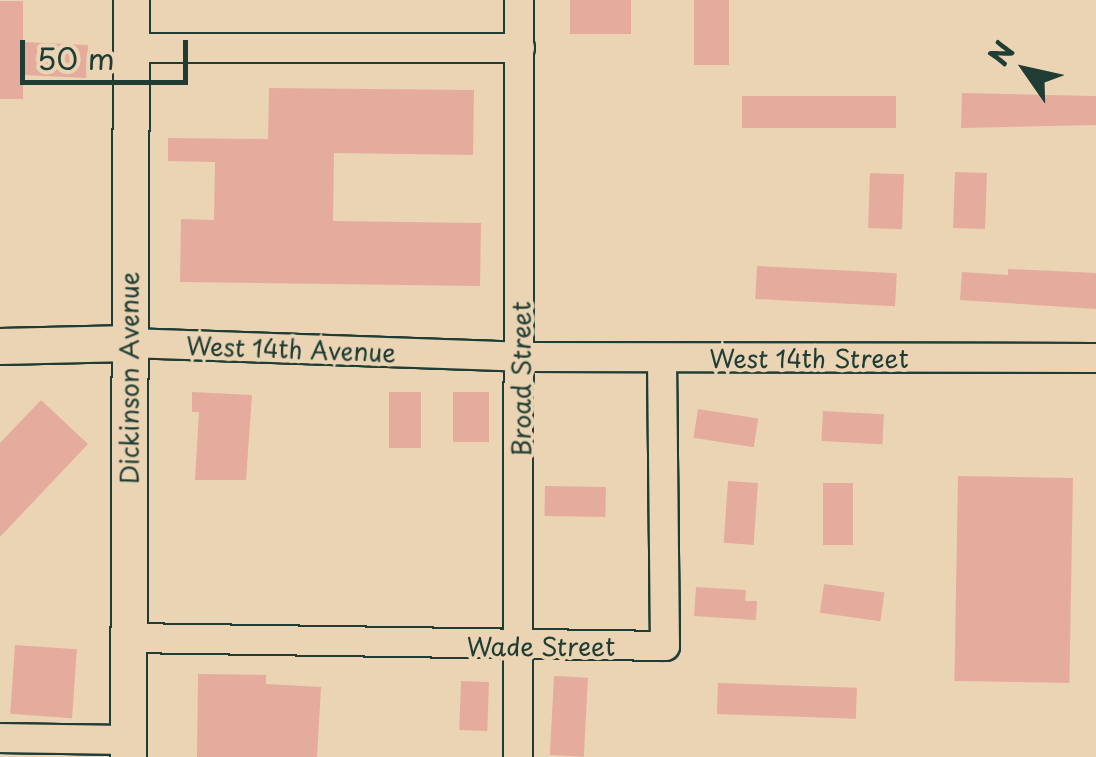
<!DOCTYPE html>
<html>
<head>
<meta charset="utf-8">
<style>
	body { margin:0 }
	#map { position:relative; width:1096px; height:757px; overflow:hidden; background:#ebd4b4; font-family:"Playpen Sans",sans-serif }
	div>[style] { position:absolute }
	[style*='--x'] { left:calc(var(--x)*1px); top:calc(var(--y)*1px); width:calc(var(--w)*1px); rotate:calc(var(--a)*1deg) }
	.building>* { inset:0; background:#e5ac9d; transform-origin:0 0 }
	.roads { filter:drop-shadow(2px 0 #1f3d34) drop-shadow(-2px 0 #1f3d34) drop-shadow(0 2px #1f3d34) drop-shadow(0 -2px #1f3d34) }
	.minor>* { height:28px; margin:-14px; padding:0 14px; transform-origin:14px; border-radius:14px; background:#ebd4b4 }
	.major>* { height:35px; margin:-17.5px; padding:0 17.5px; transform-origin:17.5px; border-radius:17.5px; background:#ebd4b4 }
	span { translate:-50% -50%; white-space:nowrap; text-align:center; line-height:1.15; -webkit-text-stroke:8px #ebd4b4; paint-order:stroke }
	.street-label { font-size:25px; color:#1f3d34 }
	.north { position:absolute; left:976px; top:20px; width:100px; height:100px; -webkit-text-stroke:8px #ebd4b4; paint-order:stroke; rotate:304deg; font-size:28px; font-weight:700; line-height:40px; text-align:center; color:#1f3d34 }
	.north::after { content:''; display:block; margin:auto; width:35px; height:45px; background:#1f3d34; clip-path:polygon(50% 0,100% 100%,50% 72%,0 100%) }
	.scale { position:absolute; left:20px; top:40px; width:168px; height:45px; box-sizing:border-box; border:5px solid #1f3d34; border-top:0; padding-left:12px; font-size:30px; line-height:35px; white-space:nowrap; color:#1f3d34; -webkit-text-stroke:8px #ebd4b4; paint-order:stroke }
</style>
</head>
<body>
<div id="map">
	<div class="building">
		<div style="left:570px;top:0;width:61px;height:34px"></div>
		<div style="left:694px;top:0;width:35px;height:65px"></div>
		<div style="clip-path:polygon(0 1px,23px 1px,23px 42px,88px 45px,86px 78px,23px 75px,23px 99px,0 99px)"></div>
		<div style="clip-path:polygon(269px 88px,474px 90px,473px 155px,334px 153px,333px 221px,481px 223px,480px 286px,180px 282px,181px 219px,214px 220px,215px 162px,168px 161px,168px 138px,268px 139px)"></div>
		<div style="clip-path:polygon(962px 93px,1096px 96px,1096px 125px,961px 128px)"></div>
		<div style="left:742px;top:96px;width:154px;height:32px"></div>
		<div style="left:955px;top:172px;width:32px;height:56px;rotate:2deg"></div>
		<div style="left:870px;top:173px;width:34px;height:55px;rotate:2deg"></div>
		<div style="left:757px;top:266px;width:140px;height:33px;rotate:3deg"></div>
		<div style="clip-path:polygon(1008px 269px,1096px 273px,1096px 309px,960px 300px,962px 272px,1008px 275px)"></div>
		<div style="clip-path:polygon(192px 392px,252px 395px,246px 480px,195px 480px,199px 412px,192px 412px)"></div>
		<div style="left:389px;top:392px;width:32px;height:56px"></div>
		<div style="left:453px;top:392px;width:36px;height:50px"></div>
		<div style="clip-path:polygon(41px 400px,88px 444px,0 537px,0 443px)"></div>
		<div style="left:698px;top:409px;width:61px;height:29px;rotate:9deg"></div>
		<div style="left:823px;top:411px;width:61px;height:30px;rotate:3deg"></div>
		<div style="left:958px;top:476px;width:115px;height:205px;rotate:1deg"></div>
		<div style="left:728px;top:481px;width:30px;height:62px;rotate:4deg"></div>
		<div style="left:823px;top:483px;width:30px;height:62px"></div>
		<div style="left:545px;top:486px;width:61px;height:30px;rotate:1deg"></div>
		<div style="left:824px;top:584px;width:61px;height:29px;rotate:8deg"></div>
		<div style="clip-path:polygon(696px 587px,746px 590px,745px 601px,757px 601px,756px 620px,694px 616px)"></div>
		<div style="left:15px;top:645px;width:62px;height:69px;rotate:4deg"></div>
		<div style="clip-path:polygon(198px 674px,266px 675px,266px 684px,321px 687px,317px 757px,197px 757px)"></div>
		<div style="left:554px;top:676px;width:34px;height:79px;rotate:3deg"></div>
		<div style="left:461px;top:681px;width:28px;height:49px;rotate:2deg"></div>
		<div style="left:718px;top:683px;width:139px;height:31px;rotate:2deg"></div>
	</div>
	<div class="roads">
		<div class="minor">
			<div style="--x:130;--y:48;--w:390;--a:0"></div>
			<div style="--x:129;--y:343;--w:393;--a:2"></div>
			<div style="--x:522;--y:357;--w:574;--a:0.1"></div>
			<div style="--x:128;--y:638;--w:537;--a:0.85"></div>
			<div style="--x:665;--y:646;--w:288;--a:-90.6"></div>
			<div style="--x:0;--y:738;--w:128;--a:0.9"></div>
			<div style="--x:518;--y:757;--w:757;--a:-89.92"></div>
		</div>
		<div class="major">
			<div style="--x:0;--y:346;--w:129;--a:-1.3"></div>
			<div style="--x:128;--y:757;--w:757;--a:-89.77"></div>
		</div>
	</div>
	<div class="street-label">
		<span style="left:291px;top:349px;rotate:2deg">West 14th Avenue</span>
		<span style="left:809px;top:358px">West 14th Street</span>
		<span style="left:129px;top:378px;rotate:-90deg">Dickinson Avenue</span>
		<span style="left:521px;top:379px;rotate:-90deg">Broad Street</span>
		<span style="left:541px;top:646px">Wade Street</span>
	</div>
	<div class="north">N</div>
	<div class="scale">50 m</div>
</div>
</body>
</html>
